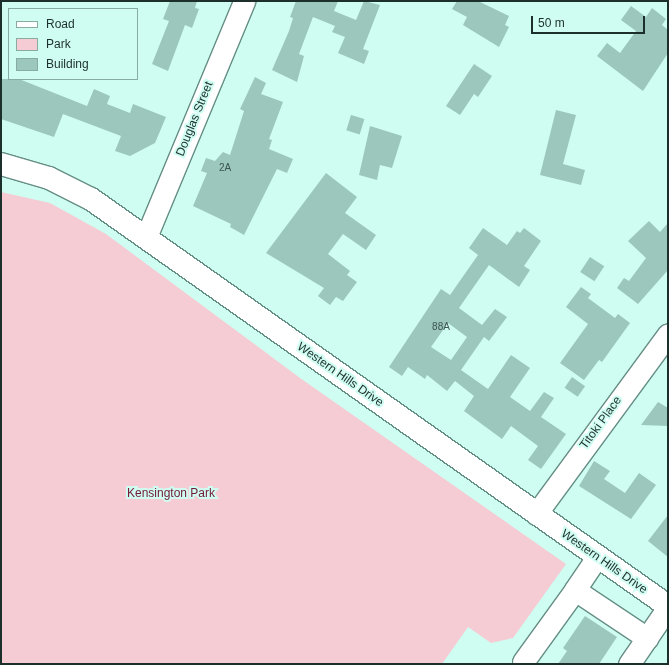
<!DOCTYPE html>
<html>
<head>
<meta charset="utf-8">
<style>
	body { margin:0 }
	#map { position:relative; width:669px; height:665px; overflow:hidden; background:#d0fdf2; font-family:Arial,sans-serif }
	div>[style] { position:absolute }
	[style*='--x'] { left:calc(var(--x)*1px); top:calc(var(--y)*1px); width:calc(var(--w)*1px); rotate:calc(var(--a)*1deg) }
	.green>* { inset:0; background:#f5ccd4 }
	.building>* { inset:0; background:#9bc7bd; transform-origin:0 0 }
	.roads { filter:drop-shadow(1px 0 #658e85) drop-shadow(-1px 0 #658e85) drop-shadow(0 1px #658e85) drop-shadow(0 -1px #658e85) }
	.minor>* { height:21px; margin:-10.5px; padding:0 10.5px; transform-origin:10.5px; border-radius:10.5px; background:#fff }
	.highway>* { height:22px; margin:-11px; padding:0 11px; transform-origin:11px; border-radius:11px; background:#fff }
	span { translate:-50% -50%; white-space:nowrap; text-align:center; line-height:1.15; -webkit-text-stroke:4px #d0fdf2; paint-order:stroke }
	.number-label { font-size:10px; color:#3c5550 }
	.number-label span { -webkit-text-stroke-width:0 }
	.street-label { font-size:12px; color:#1d2f2b }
	.park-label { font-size:12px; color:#721937 }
	.frame { position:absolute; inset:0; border:2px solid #1d2f2b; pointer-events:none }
	.legend { position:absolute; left:8px; top:8px; width:130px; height:72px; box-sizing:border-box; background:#d0fdf2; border:1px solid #88aba2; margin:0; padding:5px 7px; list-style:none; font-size:12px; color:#1d2f2b }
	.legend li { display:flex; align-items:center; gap:8px; height:20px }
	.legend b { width:20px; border:1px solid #88aba2 }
	.scale { position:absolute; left:531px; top:16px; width:114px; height:18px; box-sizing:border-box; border:2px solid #1d2f2b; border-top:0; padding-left:5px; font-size:12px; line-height:14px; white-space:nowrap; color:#1d2f2b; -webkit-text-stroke:3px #d0fdf2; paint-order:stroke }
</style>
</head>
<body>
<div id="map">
	<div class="green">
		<div style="clip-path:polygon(1px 192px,50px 203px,106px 234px,300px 378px,566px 564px,513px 638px,491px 643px,468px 627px,442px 664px,1px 664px)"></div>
	</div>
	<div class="building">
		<div style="clip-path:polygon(170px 1px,197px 1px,195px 8px,199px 9px,192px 28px,185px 25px,168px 71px,152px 64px,169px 21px,163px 19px)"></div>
		<div style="clip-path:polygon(296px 1px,338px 1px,334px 11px,356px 20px,364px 1px,380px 5px,363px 49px,369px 51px,364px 64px,338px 53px,345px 37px,332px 32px,335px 26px,313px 17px,299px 54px,304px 56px,297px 82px,272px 70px,289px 31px,293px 18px,290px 17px)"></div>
		<div style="clip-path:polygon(457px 1px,478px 1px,509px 16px,505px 25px,509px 27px,499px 47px,463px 25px,467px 17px,452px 9px)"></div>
		<div style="clip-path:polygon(631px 6px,646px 17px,652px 8px,666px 19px,662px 25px,668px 30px,668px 53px,643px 91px,597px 56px,607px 43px,620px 53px,636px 31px,621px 20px)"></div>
		<div style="clip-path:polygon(474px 64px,492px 76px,478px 97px,474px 94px,460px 115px,446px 106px)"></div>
		<div style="clip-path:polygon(255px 77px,266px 83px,261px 94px,283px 102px,269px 139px,272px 140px,269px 149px,293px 159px,287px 173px,277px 169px,244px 235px,230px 227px,231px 224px,193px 206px,207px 173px,201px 171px,206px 158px,215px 161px,223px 152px,230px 155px,244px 111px,240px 109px)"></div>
		<div style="clip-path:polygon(1px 79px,19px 79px,87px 106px,94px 89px,110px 96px,107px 104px,130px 113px,133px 104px,166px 117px,155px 143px,130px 156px,115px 151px,121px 136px,63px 114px,54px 137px,1px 119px)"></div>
		<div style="clip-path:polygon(556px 110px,576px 115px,563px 164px,585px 170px,581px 185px,540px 175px)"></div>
		<div style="left:351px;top:115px;width:14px;height:16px;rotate:17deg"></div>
		<div style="clip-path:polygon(370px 126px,402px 136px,392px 168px,380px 165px,377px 180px,359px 175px)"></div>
		<div style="clip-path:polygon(326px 173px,357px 197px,345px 213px,376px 235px,366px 250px,343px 234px,328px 254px,350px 271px,347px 275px,357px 282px,343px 301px,336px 297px,330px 305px,318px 296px,324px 288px,266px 253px)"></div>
		<div style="clip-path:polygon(649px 221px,660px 232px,668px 223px,668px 270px,638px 304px,617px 288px,624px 278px,629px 281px,646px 258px,628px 241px)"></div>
		<div style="clip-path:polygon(evenodd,483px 228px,507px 245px,517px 231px,520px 233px,524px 228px,541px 241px,524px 266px,530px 270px,519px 287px,489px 265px,459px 308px,482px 325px,495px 309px,507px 317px,489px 341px,484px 337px,461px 370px,488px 389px,511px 355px,530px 368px,510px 397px,530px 411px,544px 392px,554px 398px,541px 417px,566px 434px,541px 469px,528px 460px,538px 446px,511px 426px,502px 439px,464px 411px,474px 396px,455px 381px,447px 391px,427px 375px,425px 379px,408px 367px,402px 376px,389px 367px,441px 289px,450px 295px,478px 255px,469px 248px,483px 228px,448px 323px,467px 337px,451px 360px,431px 347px,448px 323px)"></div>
		<div style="left:590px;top:257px;width:17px;height:18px;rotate:33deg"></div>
		<div style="clip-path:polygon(581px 287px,591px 294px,588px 298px,615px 318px,618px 314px,630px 323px,602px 362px,599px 360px,584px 380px,560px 363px,588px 324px,566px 307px)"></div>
		<div style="left:572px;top:377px;width:16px;height:13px;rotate:35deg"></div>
		<div style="clip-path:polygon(658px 402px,668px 408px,668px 426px,641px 425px)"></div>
		<div style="clip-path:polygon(594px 461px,610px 471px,604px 479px,625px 493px,639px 473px,656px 485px,631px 519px,579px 486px)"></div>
		<div style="clip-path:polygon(668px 515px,668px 557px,648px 541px)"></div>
		<div style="clip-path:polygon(585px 616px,617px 637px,599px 664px,558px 664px,567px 651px,563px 648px)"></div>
	</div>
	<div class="roads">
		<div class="minor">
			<div style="--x:146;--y:237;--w:256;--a:-67.4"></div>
			<div style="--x:536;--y:514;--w:223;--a:-53.7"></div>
			<div style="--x:597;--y:557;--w:40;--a:124"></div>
			<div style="--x:575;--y:590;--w:87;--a:33.7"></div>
			<div style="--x:523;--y:662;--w:89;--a:-54.2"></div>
			<div style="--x:629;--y:664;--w:69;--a:-55.6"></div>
		</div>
		<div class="highway">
			<div style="--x:1;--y:164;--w:50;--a:16.3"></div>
			<div style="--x:49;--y:178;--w:47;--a:26.6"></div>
			<div style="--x:91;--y:199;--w:706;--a:35.2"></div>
		</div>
	</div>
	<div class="number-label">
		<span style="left:225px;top:168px">2A</span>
		<span style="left:441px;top:327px">88A</span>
	</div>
	<div class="street-label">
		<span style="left:195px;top:119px;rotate:-68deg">Douglas Street</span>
		<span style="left:340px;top:375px;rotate:35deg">Western Hills Drive</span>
		<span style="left:601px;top:423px;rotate:-54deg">Titoki Place</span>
		<span style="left:604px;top:562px;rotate:35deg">Western Hills Drive</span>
	</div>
	<div class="park-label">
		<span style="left:171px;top:494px">Kensington Park</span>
	</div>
	<div class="frame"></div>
	<ul class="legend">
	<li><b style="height:5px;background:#fff"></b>Road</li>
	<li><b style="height:11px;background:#f5ccd4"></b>Park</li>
	<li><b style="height:11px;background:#9bc7bd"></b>Building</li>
	</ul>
	<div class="scale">50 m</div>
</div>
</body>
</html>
